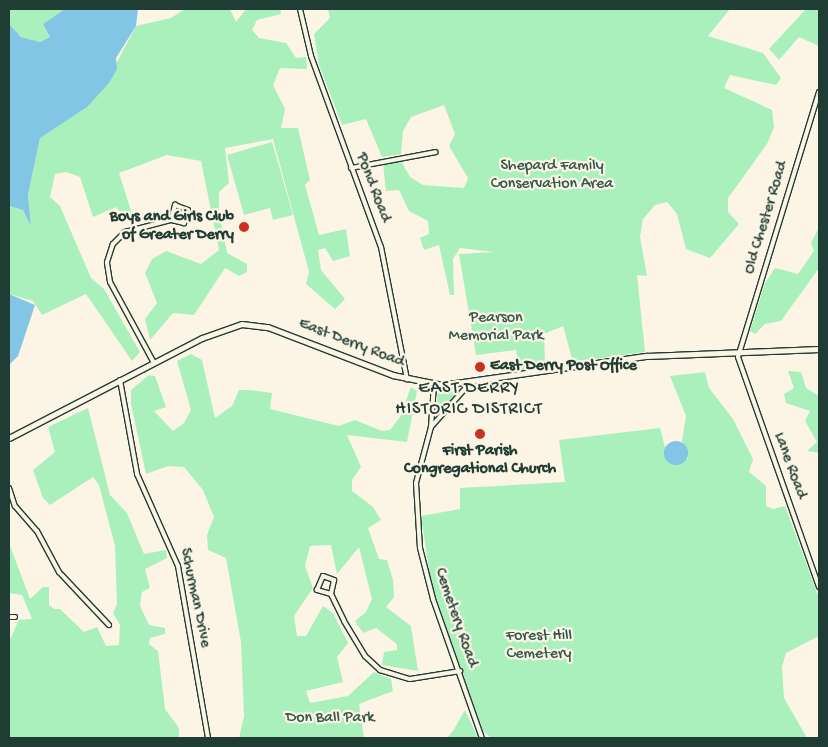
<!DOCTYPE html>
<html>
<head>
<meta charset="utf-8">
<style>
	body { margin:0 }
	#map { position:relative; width:828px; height:747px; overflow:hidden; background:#fcf5e5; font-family:"Gochi Hand",sans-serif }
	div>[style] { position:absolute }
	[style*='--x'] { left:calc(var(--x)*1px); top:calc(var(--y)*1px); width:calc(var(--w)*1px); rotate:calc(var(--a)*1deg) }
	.green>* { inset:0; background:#aaf0bd }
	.water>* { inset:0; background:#83c5e4 }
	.round { border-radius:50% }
	.roads { filter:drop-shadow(1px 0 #1f3d34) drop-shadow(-1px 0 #1f3d34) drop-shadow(0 1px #1f3d34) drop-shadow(0 -1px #1f3d34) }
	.minor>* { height:4px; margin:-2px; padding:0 2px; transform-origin:2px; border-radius:2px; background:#fcf5e5 }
	.tertiary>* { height:4.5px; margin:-2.25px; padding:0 2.25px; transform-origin:2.25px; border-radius:2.25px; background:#fcf5e5 }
	.dots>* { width:14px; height:14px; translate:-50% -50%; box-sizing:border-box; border:2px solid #fcf5e5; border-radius:50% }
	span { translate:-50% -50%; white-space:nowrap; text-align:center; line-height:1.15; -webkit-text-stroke:4.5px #fcf5e5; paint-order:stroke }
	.park-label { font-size:16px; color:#345849 }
	.street-label { font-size:16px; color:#1f3d34 }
	.poi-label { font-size:16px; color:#1f3d34; font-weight:700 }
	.right { translate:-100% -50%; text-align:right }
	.left { translate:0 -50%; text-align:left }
	.neighbourhood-label { font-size:18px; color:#1f3d34; letter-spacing:1px }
	.frame { position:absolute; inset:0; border:10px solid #1f3d34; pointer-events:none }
</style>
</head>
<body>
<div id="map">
	<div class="green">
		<div style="clip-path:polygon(9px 9px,65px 9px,43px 24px,50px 37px,40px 42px,21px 37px,9px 24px)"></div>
		<div style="clip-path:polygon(185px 9px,230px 9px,236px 22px,246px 9px,280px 9px,281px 14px,257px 20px,252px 30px,259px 38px,286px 43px,296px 58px,306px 57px,307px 69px,280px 68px,273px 85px,285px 109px,281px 128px,298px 128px,310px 180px,305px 185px,319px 235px,346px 229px,350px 256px,333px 261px,325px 248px,318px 250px,321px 270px,345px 299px,335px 309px,306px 284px,309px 272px,273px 139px,225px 148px,229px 183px,219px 192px,219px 212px,227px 253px,247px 264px,247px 272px,239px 276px,225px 268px,194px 315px,173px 313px,150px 340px,145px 319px,157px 303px,145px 273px,152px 259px,166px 251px,201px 264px,219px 250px,201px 161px,167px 155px,119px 173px,133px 217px,127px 220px,116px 207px,93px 217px,80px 177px,66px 172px,55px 174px,50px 197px,60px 206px,91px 278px,104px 289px,140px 352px,132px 361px,86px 294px,42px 315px,33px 301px,9px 294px,9px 206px,23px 210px,31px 225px,28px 195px,40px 138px,117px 62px,136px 26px,171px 18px)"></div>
		<div style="clip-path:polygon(328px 9px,730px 9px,708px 36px,763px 53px,781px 78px,776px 85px,730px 75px,724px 88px,772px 110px,774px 127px,767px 144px,728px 198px,728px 212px,739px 224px,710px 258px,686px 249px,677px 214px,667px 202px,655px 205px,643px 219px,640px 237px,647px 276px,637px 275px,645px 352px,573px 362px,563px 326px,544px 334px,545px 361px,535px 368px,521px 371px,516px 350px,476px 355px,459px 254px,494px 252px,460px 248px,453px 259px,454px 295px,450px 295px,439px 245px,424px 250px,420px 238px,429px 234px,428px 221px,409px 211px,399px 190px,386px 191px,383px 163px,400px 159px,410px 177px,423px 185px,464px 188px,468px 178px,449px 146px,455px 134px,444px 105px,411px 117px,403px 131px,401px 154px,382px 157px,366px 119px,342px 125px,319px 65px,314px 34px,330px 18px)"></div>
		<div style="clip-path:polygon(806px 9px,819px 9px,819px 46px,799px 37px,779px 60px,769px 49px)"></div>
		<div style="clip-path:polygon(272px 142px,293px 215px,273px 220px,270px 208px,244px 215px,227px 155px)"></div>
		<div style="clip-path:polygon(819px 227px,819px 268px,781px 321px,765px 324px,755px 334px,750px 331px,765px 283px,775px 268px,798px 274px,814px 251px,811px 243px)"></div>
		<div style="clip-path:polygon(191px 354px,202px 360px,215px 418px,232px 406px,239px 390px,251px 390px,272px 393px,270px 409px,339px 426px,355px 420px,382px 431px,390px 430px,400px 417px,411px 387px,417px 391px,407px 442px,347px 435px,361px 467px,352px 480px,352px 491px,373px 507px,381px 520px,368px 528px,379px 559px,387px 560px,393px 580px,394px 597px,386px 607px,411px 626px,418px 671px,382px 665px,384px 652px,397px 650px,397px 644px,376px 628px,363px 633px,355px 621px,366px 612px,372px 599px,359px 547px,337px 574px,331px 545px,310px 546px,305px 566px,313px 588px,294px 616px,297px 636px,306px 636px,323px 606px,333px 613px,348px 643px,337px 657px,343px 682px,306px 691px,310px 703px,348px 696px,374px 672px,391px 679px,393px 691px,359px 704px,364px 738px,239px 738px,244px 716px,241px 642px,226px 558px,208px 550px,207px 535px,214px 517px,203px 490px,184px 467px,168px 466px,146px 474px,131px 404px,131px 390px,149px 375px,155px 376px,166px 407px,154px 411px,173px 431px,184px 423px,191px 410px,177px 361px)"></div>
		<div style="clip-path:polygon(788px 371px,801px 372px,806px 388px,819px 396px,819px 453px,807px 451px,817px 442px,805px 421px,810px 411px,786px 403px,784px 394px,794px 388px)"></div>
		<div style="clip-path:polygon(705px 372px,709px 388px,733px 419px,753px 459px,749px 472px,766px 486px,766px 506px,773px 509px,785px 506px,819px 598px,819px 636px,786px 653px,782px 667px,784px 698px,807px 738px,491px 738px,483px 731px,431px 583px,421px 516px,460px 509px,460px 488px,565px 482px,559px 440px,660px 428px,665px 447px,688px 459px,682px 441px,686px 416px,670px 376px)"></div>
		<div style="clip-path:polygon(438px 389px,463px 389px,436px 419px)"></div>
		<div style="clip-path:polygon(88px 408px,110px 495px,127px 513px,144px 554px,166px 550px,167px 558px,145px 569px,150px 588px,142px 592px,140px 606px,149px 625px,165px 628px,165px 634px,150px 638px,149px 644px,158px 651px,165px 709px,179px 728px,179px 738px,9px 738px,9px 641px,19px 620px,32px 619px,22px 595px,9px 593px,9px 543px,30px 599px,43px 587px,49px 587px,49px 605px,54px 609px,60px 609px,84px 632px,97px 627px,106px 646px,119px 645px,120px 625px,113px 613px,117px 604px,115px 546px,99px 485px,93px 477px,50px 505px,43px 498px,33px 470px,55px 452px,48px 427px)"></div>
		<div style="clip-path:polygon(465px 710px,478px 738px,447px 738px,453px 731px)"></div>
	</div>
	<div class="water">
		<div style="clip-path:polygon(65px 9px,138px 9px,136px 26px,116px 58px,117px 69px,109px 83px,87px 107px,40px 138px,28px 195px,31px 226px,23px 210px,9px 206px,9px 24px,21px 37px,40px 42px,50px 37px,43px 24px)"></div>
		<div style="clip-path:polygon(9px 294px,35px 305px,18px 356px,9px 365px)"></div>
		<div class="round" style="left:664px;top:441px;width:24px;height:24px"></div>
	</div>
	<div class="roads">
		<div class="minor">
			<div style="--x:300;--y:9;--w:48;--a:76.8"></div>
			<div style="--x:311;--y:56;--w:203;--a:69.9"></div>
			<div style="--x:381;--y:247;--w:135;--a:78.9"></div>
			<div style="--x:819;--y:92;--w:277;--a:107"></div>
			<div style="--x:738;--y:357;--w:244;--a:70.6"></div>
			<div style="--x:351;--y:168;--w:86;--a:-10.7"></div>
			<div style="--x:154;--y:363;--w:92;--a:-118.5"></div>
			<div style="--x:110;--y:282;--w:20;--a:-99"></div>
			<div style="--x:107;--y:262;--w:19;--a:-72"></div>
			<div style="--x:113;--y:244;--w:17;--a:-45"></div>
			<div style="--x:125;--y:232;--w:48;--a:-14.6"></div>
			<div style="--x:171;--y:220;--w:16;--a:-75"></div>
			<div style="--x:175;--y:205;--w:14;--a:21"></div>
			<div style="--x:188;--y:210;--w:14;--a:107"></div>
			<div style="--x:184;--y:223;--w:13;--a:-167"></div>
			<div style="--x:120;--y:380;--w:96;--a:79.7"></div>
			<div style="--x:137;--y:474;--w:101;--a:66"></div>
			<div style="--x:178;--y:566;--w:175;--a:80.1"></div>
			<div style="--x:434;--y:384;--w:43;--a:94"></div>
			<div style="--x:431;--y:427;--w:58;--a:105"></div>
			<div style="--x:416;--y:483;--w:65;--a:86.5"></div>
			<div style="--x:420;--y:548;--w:53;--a:75.7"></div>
			<div style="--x:433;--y:599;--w:147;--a:70.6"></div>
			<div style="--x:431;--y:427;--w:57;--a:-48.5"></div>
			<div style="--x:9;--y:488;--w:19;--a:72"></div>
			<div style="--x:15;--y:506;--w:33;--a:49"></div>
			<div style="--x:37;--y:531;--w:47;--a:61.8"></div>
			<div style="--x:59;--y:572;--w:73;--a:46.7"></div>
			<div style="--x:331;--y:594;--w:15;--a:-164"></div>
			<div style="--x:317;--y:590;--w:15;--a:-67"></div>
			<div style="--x:323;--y:576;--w:12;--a:20"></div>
			<div style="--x:334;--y:580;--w:14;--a:102"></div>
			<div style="--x:331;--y:594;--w:30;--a:64"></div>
			<div style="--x:344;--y:621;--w:41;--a:59"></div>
			<div style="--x:365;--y:656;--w:21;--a:43"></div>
			<div style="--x:380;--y:670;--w:31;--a:17"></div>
			<div style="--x:410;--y:679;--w:51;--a:-9.1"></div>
			<div style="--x:9;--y:617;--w:6;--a:0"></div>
		</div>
		<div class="tertiary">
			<div style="--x:9;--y:438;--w:217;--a:-27.4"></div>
			<div style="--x:202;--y:338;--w:42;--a:-19.3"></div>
			<div style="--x:242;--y:324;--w:26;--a:7"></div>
			<div style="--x:268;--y:327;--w:134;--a:21"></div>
			<div style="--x:393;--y:375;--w:50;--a:11.5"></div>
			<div style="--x:442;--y:385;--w:207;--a:-8.1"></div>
			<div style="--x:647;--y:356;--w:172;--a:-2.3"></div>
		</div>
	</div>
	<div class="dots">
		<div style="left:244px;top:227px;background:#c8321e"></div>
		<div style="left:480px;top:367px;background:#c8321e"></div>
		<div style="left:480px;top:434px;background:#c8321e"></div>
	</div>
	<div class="park-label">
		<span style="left:552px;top:176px">Shepard Family<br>Conservation Area</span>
		<span style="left:496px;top:328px">Pearson<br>Memorial Park</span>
		<span style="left:539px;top:646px">Forest Hill<br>Cemetery</span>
		<span style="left:330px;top:719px">Don Ball Park</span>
	</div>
	<div class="street-label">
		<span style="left:372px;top:188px;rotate:69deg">Pond Road</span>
		<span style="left:767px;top:218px;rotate:-73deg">Old Chester Road</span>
		<span style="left:351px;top:344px;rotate:21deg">East Derry Road</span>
		<span style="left:789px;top:466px;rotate:70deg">Lane Road</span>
		<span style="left:194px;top:598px;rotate:78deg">Schurman Drive</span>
		<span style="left:455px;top:618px;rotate:71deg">Cemetery Road</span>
	</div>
	<div class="poi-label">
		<span class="right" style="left:234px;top:227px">Boys and Girls Club<br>of Greater Derry</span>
		<span class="left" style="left:490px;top:367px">East Derry Post Office</span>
		<span style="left:480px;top:461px">First Parish<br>Congregational Church</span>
	</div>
	<div class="neighbourhood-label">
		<span style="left:469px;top:400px">EAST DERRY<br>HISTORIC DISTRICT</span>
	</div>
	<div class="frame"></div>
</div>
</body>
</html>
